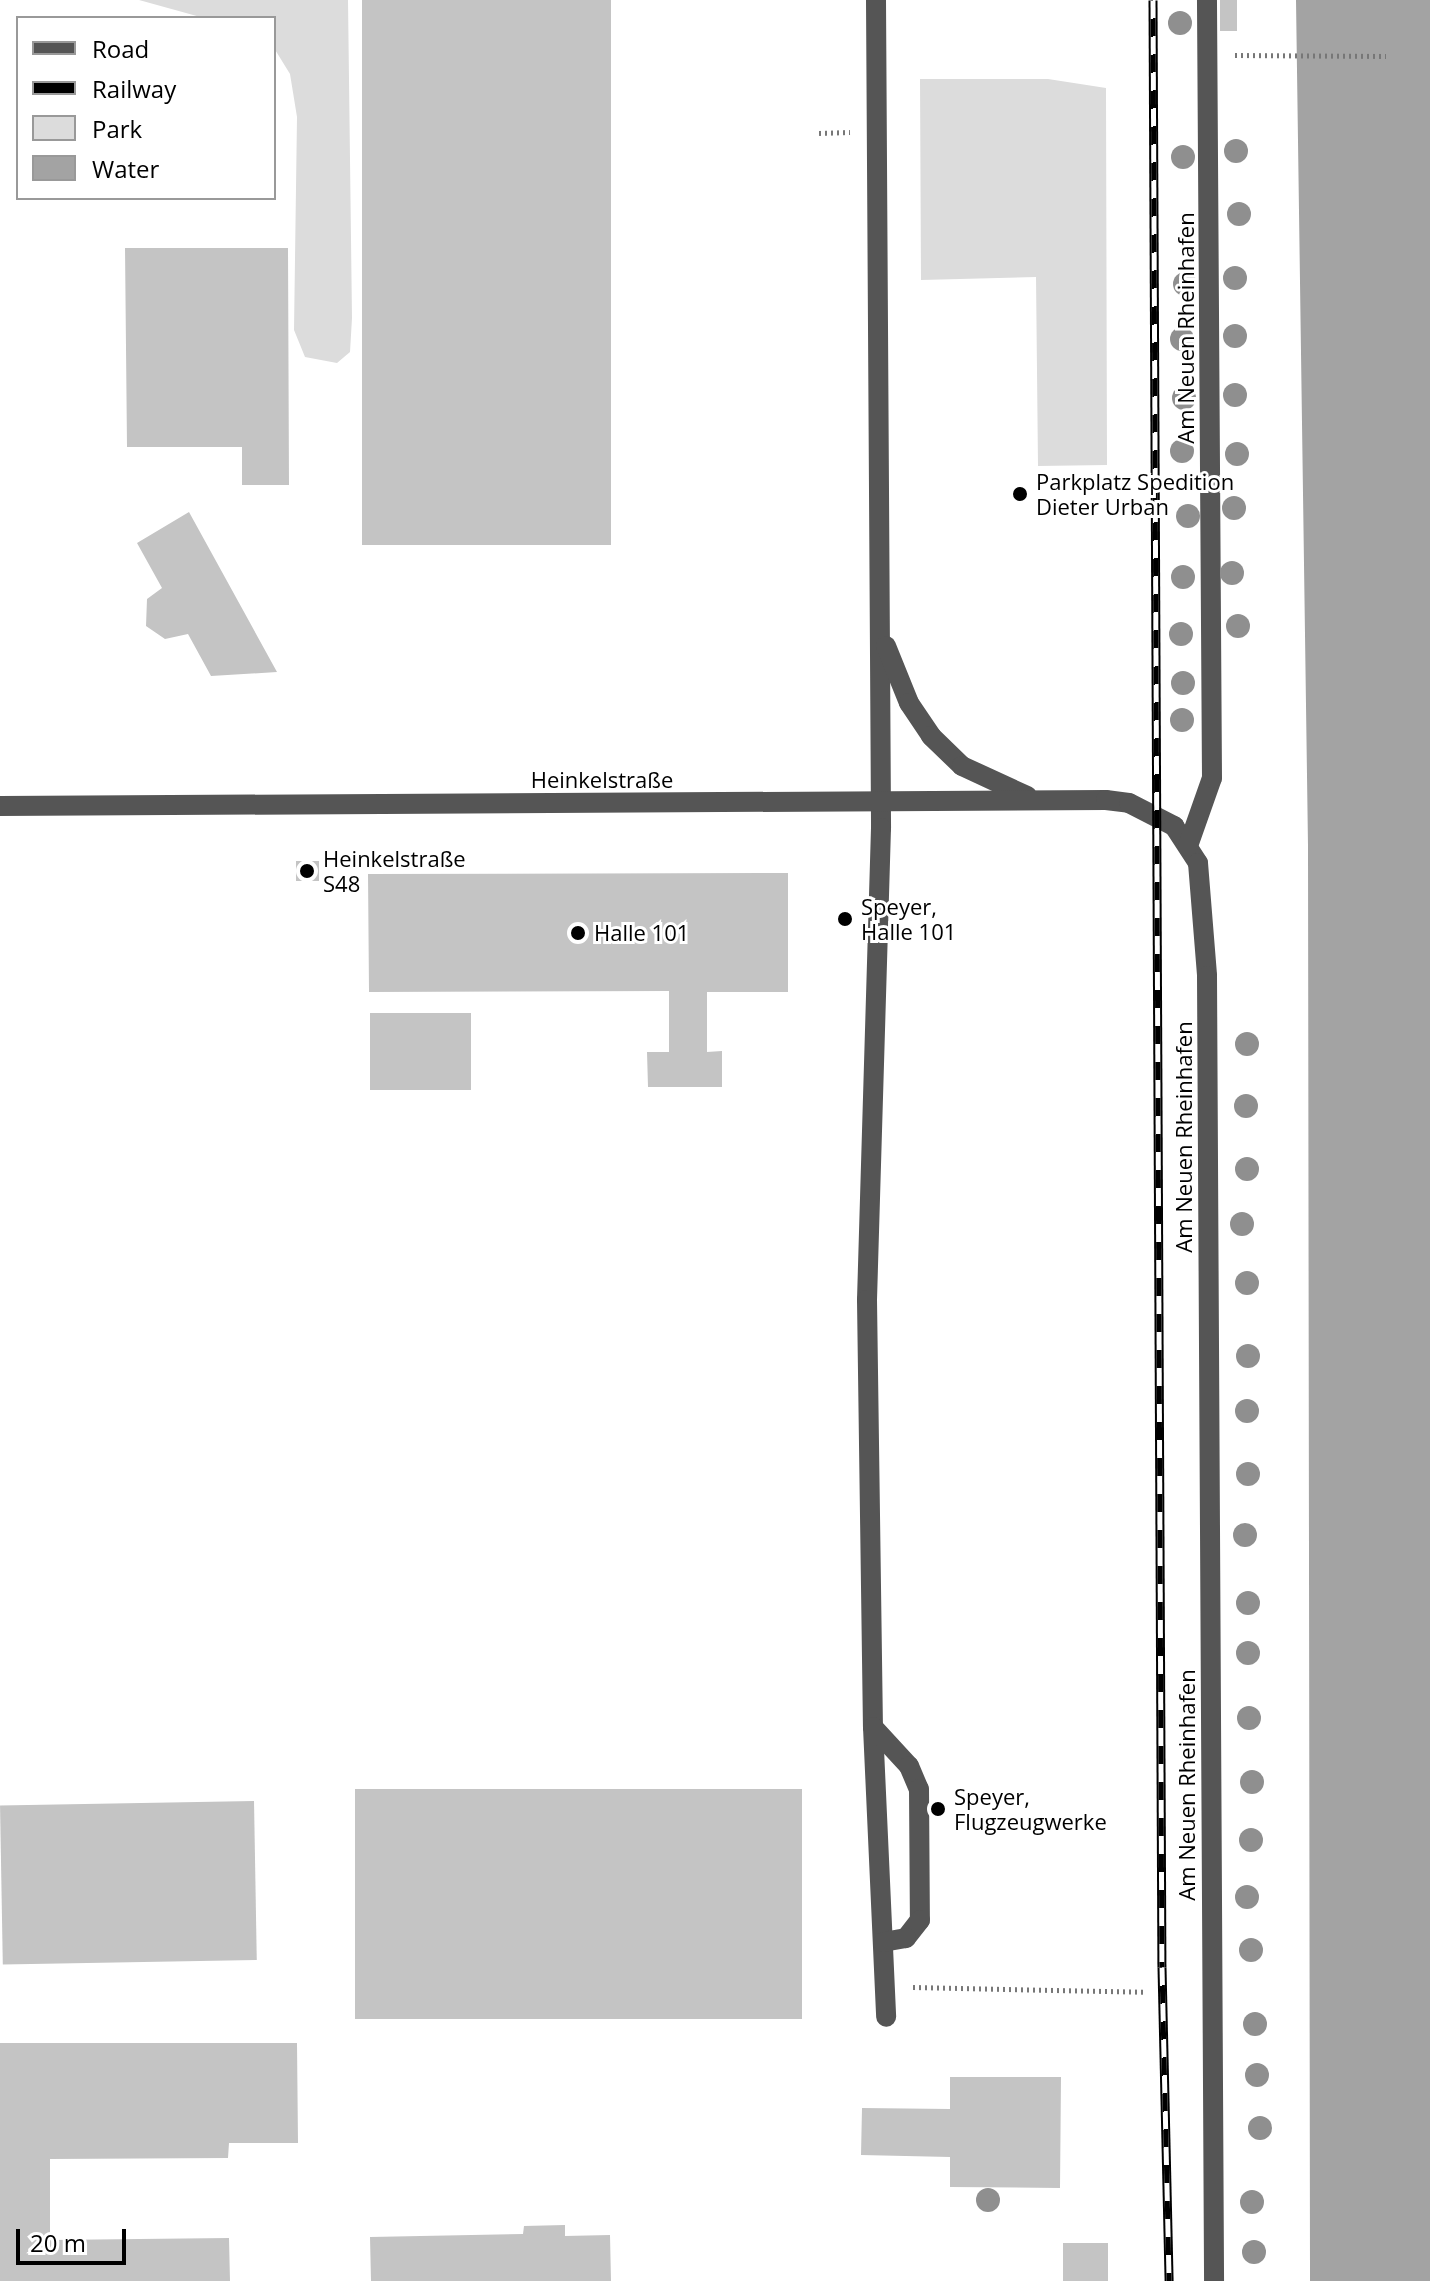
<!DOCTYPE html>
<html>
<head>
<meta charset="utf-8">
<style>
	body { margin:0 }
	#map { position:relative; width:1430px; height:2281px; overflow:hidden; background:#fff; font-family:"Open Sans",sans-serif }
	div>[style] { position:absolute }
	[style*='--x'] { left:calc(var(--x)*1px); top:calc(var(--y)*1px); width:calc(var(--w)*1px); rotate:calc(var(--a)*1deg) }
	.green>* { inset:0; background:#dcdcdc }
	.water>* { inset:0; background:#a3a3a3 }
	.building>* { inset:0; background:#c4c4c4; transform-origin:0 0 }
	.path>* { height:5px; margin-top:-2.5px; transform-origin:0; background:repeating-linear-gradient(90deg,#777 0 2px,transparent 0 6px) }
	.minor>* { height:20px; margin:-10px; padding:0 10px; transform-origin:10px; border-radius:10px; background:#555 }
	.rail>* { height:9px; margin-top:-4.5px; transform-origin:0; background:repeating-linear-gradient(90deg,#fff 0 18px,#000 0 36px); box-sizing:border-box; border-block:2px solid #000 }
	.trees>* { width:24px; height:24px; margin:-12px; border-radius:50%; background:#8f8f8f }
	.dots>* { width:22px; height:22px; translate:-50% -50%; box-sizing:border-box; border:4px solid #fff; border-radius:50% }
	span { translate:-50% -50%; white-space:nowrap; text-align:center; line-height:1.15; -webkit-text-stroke:6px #fff; paint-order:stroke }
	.street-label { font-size:22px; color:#000 }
	.poi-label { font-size:22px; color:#000 }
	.left { translate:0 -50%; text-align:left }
	.legend { position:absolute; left:16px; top:16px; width:260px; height:184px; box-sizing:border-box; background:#fff; border:2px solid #999; margin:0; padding:10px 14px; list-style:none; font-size:24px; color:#000 }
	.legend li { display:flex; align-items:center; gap:16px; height:40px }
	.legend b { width:40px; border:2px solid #999 }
	.scale { position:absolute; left:16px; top:2229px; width:110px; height:36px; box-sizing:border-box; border:4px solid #000; border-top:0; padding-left:10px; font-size:24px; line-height:28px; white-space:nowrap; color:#000; -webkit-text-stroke:6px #fff; paint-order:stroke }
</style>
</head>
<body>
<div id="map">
	<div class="green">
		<div style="clip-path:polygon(139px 0,348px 0,352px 318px,350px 352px,337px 363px,305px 357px,294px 330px,297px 117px,290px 74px,274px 48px,274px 18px,204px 18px)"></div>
		<div style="clip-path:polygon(920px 79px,1048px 79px,1106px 88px,1107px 465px,1038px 466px,1036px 277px,921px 280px)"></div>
	</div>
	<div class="water">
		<div style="clip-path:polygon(1296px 0,1430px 0,1430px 2281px,1310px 2281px,1308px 846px)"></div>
	</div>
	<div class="building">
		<div style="left:362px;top:0;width:249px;height:545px"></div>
		<div style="left:1220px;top:0;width:17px;height:31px"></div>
		<div style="clip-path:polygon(125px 248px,288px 248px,289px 485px,242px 485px,242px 447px,127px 447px)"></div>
		<div style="clip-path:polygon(189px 512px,277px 672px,211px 676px,188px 634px,165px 639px,146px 626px,147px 599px,162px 588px,137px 543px)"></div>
		<div style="left:296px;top:861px;width:23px;height:20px"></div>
		<div style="clip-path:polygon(788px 873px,788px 992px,707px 992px,707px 1052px,722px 1051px,722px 1087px,648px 1087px,647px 1052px,669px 1052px,669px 991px,369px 992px,368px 874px)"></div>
		<div style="left:370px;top:1013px;width:101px;height:77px"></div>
		<div style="left:355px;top:1789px;width:447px;height:230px"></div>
		<div style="left:254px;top:1801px;width:159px;height:254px;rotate:89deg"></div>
		<div style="clip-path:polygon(0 2043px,297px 2043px,298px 2143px,229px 2143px,228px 2158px,50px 2159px,50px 2240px,229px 2238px,230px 2281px,0 2281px)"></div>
		<div style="clip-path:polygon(950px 2077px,1061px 2077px,1060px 2188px,950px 2187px,950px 2157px,861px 2155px,862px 2108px,950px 2109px)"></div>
		<div style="clip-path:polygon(565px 2225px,565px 2236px,610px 2235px,611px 2281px,371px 2281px,370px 2237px,523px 2234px,524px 2226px)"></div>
		<div style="left:1063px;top:2243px;width:45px;height:38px"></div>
	</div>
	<div class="path">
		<div style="--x:1235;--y:55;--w:151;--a:0.4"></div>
		<div style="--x:819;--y:133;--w:31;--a:-2"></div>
		<div style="--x:913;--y:1987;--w:231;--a:1.2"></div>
	</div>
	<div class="minor">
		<div style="--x:876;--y:0;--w:828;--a:89.65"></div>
		<div style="--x:881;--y:828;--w:472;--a:91.7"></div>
		<div style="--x:867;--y:1300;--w:427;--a:89.2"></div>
		<div style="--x:873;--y:1727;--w:290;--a:87.4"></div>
		<div style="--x:886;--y:646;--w:61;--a:68"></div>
		<div style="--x:909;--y:703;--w:40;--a:56"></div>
		<div style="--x:931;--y:736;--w:43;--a:44.1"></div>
		<div style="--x:962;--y:766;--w:72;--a:24.8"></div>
		<div style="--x:0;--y:806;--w:1106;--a:-0.31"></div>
		<div style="--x:1106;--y:800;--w:23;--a:7"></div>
		<div style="--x:1129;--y:803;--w:51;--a:27.1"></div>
		<div style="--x:1174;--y:826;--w:44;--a:57"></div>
		<div style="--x:1198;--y:863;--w:113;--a:85.4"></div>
		<div style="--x:1207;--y:976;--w:1305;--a:89.69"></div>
		<div style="--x:1188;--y:846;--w:72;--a:-70.6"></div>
		<div style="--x:1212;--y:778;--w:778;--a:-90.37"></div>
		<div style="--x:873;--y:1727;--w:53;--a:47.3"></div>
		<div style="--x:909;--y:1766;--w:25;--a:67"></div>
		<div style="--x:919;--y:1789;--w:131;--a:89.6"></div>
		<div style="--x:920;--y:1920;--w:23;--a:128"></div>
		<div style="--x:906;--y:1938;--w:23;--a:170"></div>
	</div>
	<div class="rail">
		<div style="--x:1153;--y:0;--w:1967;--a:89.74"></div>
		<div style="--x:1162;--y:1967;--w:314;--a:88.7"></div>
	</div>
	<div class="trees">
		<div style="left:1180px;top:23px"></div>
		<div style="left:1236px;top:151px"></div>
		<div style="left:1183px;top:157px"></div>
		<div style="left:1239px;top:214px"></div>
		<div style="left:1235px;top:278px"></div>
		<div style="left:1185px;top:284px"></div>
		<div style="left:1235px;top:336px"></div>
		<div style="left:1182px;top:339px"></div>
		<div style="left:1235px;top:395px"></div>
		<div style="left:1184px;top:398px"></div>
		<div style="left:1182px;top:451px"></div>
		<div style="left:1237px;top:454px"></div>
		<div style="left:1234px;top:508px"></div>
		<div style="left:1188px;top:516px"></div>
		<div style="left:1232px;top:573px"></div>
		<div style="left:1183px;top:577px"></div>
		<div style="left:1238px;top:626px"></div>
		<div style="left:1181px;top:634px"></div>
		<div style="left:1183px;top:683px"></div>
		<div style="left:1182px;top:720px"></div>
		<div style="left:1247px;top:1044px"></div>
		<div style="left:1246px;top:1106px"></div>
		<div style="left:1247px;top:1169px"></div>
		<div style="left:1242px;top:1224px"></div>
		<div style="left:1247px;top:1283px"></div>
		<div style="left:1248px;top:1356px"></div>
		<div style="left:1247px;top:1411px"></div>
		<div style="left:1248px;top:1474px"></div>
		<div style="left:1245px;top:1535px"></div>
		<div style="left:1248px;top:1603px"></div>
		<div style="left:1248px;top:1653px"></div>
		<div style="left:1249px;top:1718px"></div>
		<div style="left:1252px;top:1782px"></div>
		<div style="left:1251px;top:1840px"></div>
		<div style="left:1247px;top:1897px"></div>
		<div style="left:1251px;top:1950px"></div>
		<div style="left:1255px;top:2024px"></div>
		<div style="left:1257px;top:2075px"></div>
		<div style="left:1260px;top:2128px"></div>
		<div style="left:988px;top:2200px"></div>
		<div style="left:1252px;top:2202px"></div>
		<div style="left:1254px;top:2252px"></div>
	</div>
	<div class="dots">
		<div style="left:1020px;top:494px;background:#000"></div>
		<div style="left:307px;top:871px;background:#000"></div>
		<div style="left:845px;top:919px;background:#000"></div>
		<div style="left:578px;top:933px;background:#000"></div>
		<div style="left:938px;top:1809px;background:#000"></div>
	</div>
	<div class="street-label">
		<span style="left:1186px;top:328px;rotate:-90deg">Am Neuen Rheinhafen</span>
		<span style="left:602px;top:780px">Heinkelstraße</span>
		<span style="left:1184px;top:1137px;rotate:-90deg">Am Neuen Rheinhafen</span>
		<span style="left:1187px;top:1785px;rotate:-90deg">Am Neuen Rheinhafen</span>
	</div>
	<div class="poi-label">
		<span class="left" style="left:1036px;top:494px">Parkplatz Spedition<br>Dieter Urban</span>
		<span class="left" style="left:323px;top:871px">Heinkelstraße<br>S48</span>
		<span class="left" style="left:861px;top:919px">Speyer,<br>Halle 101</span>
		<span class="left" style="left:594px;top:933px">Halle 101</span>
		<span class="left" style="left:954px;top:1809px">Speyer,<br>Flugzeugwerke</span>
	</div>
	<ul class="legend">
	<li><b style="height:10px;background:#555"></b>Road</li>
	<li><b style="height:10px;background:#000"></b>Railway</li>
	<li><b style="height:22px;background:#dcdcdc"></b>Park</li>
	<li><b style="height:22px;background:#a3a3a3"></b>Water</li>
	</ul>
	<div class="scale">20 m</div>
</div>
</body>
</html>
